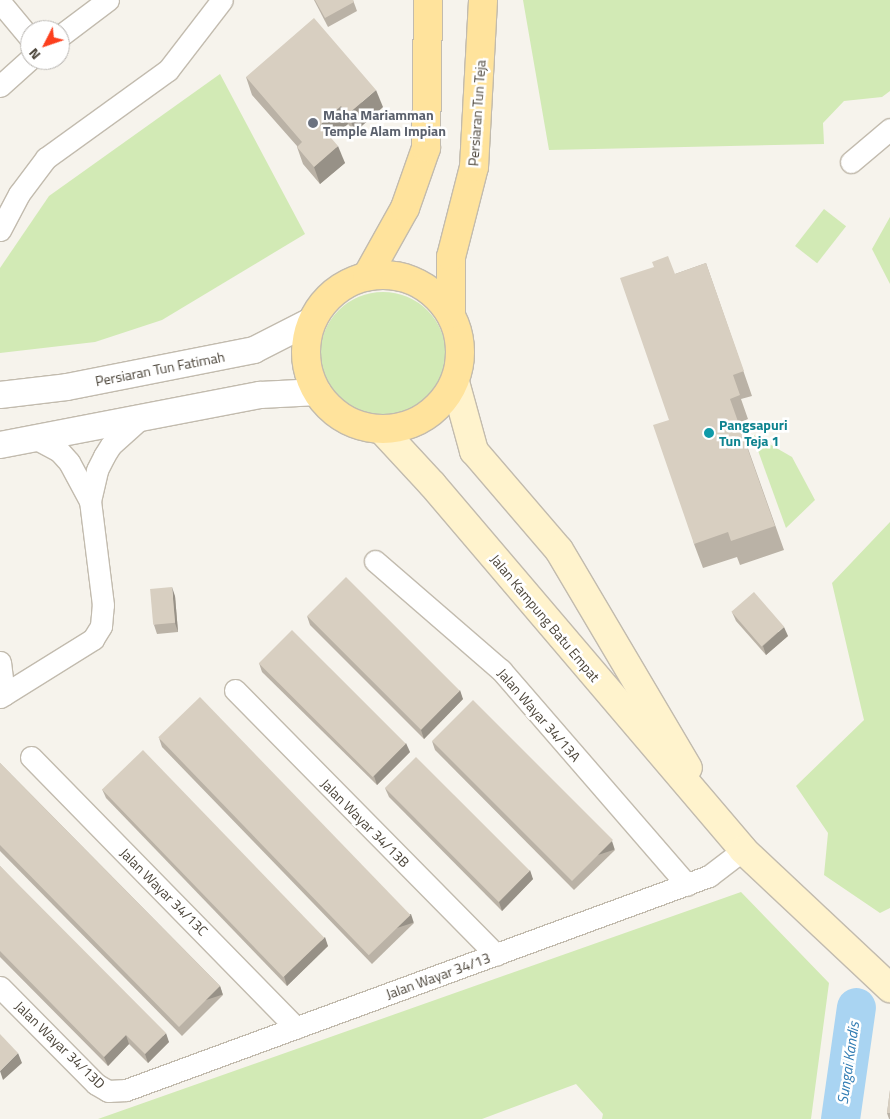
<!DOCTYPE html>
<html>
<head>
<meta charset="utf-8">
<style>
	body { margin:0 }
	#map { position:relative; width:890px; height:1119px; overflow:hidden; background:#f6f3ec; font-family:"Titillium Web",sans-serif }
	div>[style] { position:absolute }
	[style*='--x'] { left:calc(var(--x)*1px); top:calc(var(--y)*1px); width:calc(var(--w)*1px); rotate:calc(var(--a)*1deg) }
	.green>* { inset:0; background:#d2eab5; transform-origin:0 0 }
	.round { border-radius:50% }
	.river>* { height:39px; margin:-19.5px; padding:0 19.5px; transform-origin:19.5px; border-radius:19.5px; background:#a9d4f2 }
	.roads { filter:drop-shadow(1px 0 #c2bbae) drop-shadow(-1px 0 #c2bbae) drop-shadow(0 1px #c2bbae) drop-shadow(0 -1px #c2bbae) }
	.minor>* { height:21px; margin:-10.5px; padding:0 10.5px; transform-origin:10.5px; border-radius:10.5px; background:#fff }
	.tertiary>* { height:26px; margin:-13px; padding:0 13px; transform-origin:13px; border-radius:13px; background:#fff }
	.secondary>* { height:28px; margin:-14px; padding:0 14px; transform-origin:14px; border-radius:14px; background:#fff3cd }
	.primary>* { height:28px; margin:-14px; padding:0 14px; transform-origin:14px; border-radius:14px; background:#ffe39c }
	.primary>.ring { margin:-14px; padding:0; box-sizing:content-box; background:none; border:28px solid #ffe39c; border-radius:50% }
	.wall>* { inset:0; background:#bab2a6 }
	.shaded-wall>* { inset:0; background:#979187; transform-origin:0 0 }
	.building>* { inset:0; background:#d8cfc1; transform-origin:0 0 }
	.dots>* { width:14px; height:14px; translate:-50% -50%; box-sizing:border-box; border:2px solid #fff; border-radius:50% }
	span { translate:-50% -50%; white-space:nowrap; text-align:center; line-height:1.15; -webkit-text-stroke:5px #fff; paint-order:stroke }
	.street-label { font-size:14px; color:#4b4439 }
	.worship-label { font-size:14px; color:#5b616d; font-weight:700 }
	.left { translate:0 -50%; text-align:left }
	.culture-label { font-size:14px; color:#0d838f; font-weight:700 }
	.water-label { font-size:15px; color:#2e7ab2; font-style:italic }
	.north { position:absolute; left:20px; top:20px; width:50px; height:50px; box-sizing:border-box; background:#fff; border:1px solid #b7b4b0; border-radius:50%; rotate:229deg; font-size:14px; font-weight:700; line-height:20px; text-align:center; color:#4b4439 }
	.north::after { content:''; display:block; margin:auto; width:18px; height:22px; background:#fc3f1d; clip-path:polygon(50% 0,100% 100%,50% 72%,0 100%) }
</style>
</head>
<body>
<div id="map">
	<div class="green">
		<div style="clip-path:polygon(523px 0,890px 0,890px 91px,882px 97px,844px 101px,823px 123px,824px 144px,549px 150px)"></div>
		<div style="clip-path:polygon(220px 74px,305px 234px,162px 320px,95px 342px,0 353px,0 268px,49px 196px)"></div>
		<div style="left:824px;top:209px;width:28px;height:47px;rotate:38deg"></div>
		<div style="clip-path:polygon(890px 217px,890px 284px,872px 249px)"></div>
		<div class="round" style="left:320px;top:292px;width:126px;height:126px"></div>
		<div style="clip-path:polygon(752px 434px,792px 457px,815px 500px,786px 528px)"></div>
		<div style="clip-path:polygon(890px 522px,890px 908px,880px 913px,824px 875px,828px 833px,796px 786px,864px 720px,832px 583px)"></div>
		<div style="clip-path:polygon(741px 892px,829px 983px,811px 1119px,602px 1119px,603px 1114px,576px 1084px,482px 1119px,98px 1119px)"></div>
	</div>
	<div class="river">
		<div style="--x:840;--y:1119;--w:113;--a:-81.9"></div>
	</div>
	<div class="roads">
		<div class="minor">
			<div style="--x:0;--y:2;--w:47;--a:50.2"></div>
			<div style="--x:60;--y:36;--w:60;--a:-36.9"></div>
			<div style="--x:0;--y:86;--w:40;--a:-42"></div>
			<div style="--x:851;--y:162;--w:51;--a:-40.2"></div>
			<div style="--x:0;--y:230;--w:41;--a:-62.2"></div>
			<div style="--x:19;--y:194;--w:45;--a:-53.1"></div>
			<div style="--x:46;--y:158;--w:150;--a:-35.8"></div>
			<div style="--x:168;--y:70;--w:88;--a:-52.4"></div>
			<div style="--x:90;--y:501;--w:32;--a:-77"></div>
			<div style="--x:97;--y:470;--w:16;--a:-63"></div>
			<div style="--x:104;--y:456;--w:13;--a:-58"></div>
			<div style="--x:111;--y:445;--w:39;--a:-42"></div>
			<div style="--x:375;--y:561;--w:167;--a:40.9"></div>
			<div style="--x:501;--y:670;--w:284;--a:49.1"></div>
			<div style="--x:0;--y:662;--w:33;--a:83"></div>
			<div style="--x:235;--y:690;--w:372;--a:45.4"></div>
			<div style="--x:0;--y:697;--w:110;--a:-31.9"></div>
			<div style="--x:93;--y:639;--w:15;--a:-58"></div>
			<div style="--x:101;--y:626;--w:21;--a:-85"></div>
			<div style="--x:103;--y:605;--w:105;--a:-97.1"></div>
			<div style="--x:90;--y:501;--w:44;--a:-118.3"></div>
			<div style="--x:69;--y:462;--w:15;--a:-132"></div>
			<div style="--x:59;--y:451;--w:26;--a:-152"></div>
			<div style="--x:31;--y:757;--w:379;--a:45.6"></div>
			<div style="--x:0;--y:987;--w:136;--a:45.3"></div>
			<div style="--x:96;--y:1084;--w:14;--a:30"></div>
			<div style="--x:108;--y:1091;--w:18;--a:-3"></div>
			<div style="--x:126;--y:1090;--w:621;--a:-20.16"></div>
			<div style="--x:709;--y:876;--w:43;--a:-37.4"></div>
		</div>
		<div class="tertiary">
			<div style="--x:0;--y:395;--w:67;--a:-6.8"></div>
			<div style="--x:67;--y:387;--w:191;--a:-11.2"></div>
			<div style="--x:254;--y:350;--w:66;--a:-27"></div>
			<div style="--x:0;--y:445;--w:265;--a:-10.9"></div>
			<div style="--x:260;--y:395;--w:58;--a:-3"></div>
		</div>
		<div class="secondary">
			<div style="--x:455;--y:382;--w:72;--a:74.6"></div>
			<div style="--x:474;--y:451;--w:130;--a:49.4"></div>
			<div style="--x:559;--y:550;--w:253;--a:59.4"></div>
			<div style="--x:381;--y:429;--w:75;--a:47.2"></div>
			<div style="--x:432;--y:484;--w:480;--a:49.6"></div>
			<div style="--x:743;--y:850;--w:202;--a:43.2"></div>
		</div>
		<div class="primary">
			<div class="ring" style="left:306px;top:275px;width:126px;height:126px"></div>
			<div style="--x:367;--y:276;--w:78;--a:-60.8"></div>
			<div style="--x:405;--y:208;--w:64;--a:-70.7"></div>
			<div style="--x:426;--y:148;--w:148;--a:-89.2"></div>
			<div style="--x:451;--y:314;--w:57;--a:-90"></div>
			<div style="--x:451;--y:257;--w:93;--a:-75.7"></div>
			<div style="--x:474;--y:167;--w:167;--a:-86.9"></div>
		</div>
	</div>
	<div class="wall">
		<div style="clip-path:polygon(314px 0,353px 0,357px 11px,328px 27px)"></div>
		<div style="clip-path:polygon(246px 77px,383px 107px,355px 132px,348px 124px,331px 138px,345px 163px,320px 184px,303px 164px,297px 147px,297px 146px,252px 95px)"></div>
		<div style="clip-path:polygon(706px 263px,752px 396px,741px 399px,748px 419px,739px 423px,784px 550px,740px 565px,737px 557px,703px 568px,694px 544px,669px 420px,675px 274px)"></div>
		<div style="clip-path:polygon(175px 596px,178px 632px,157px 634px,154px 625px)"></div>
		<div style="clip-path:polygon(732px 612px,788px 636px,766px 655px,736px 621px)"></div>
		<div style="clip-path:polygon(307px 616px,463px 699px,424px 739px,310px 625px)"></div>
		<div style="clip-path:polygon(259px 663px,410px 752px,377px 785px,262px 672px)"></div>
		<div style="clip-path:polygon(159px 738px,414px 923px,372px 964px,162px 747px)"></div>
		<div style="clip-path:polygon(432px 741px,615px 850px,574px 890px,435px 750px)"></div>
		<div style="clip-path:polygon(0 763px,220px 986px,223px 995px,182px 1036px,0 851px)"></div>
		<div style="clip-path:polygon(385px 788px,533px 879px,502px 911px,389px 797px)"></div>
		<div style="clip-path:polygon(102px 789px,328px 946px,287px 986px,106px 798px)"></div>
		<div style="clip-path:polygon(0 866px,169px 1042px,148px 1063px,129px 1044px,108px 1066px,0 957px)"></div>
		<div style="clip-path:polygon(890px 1090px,890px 1119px,889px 1119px,887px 1113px)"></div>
	</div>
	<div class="shaded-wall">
		<div style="clip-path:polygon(376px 90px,383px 107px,355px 132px,348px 114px)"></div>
		<div style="clip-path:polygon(341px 106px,348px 124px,326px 142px,320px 125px)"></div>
		<div style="clip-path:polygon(338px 146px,345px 163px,320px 184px,314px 167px)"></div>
		<div style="clip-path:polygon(172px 587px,175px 596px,178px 632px,175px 623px)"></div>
		<div style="clip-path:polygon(784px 627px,788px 636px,766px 655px,763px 646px)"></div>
		<div style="clip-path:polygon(460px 690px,463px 699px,424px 739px,421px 730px)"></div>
		<div style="clip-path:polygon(406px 743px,410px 752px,377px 785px,374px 776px)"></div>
		<div style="left:612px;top:841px;width:9px;height:57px;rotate:72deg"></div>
		<div style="clip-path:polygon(530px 870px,533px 879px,502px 911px,499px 902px)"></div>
		<div style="left:411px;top:914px;width:9px;height:59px;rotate:72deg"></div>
		<div style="clip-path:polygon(325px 937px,328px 946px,287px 986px,284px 976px)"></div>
		<div style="left:220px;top:986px;width:9px;height:58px;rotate:72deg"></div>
		<div style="clip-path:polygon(166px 1033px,169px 1042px,148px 1063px,145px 1054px)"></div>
		<div style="clip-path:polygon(126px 1035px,129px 1044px,108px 1066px,104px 1057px)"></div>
		<div style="clip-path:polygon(18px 1053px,22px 1063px,3px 1080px,0 1071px)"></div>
	</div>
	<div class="building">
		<div style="clip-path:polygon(315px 0,353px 0,354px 2px,325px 18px)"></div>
		<div style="clip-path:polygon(314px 18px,376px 90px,348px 114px,341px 106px,320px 125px,338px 146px,314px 167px,297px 147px,302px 142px,246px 77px)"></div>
		<div style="clip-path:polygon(668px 256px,675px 274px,706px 263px,744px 371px,733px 375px,740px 395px,730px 399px,775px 526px,731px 541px,728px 532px,694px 544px,653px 425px,669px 420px,620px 278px,654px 267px,652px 262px)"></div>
		<div style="left:346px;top:577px;width:161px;height:55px;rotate:45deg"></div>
		<div style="left:172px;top:587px;width:36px;height:22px;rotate:85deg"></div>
		<div style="left:754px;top:592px;width:46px;height:30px;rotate:49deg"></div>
		<div style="left:292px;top:630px;width:161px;height:47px;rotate:45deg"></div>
		<div style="left:200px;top:697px;width:303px;height:58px;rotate:46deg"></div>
		<div style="left:473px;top:700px;width:198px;height:58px;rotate:45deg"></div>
		<div style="left:143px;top:750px;width:261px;height:57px;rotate:46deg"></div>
		<div style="left:416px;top:757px;width:161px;height:44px;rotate:45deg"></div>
		<div style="clip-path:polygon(0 763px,220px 986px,179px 1027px,0 845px)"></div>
		<div style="clip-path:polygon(0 866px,166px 1033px,145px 1054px,126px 1035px,104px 1057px,0 951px)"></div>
		<div style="clip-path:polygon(0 1034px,18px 1053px,0 1071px)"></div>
		<div style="clip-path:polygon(890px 1090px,890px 1113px,887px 1113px)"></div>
	</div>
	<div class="dots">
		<div style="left:313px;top:123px;background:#6b7280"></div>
		<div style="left:709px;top:433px;background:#0f9aa8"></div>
	</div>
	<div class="street-label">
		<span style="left:477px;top:113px;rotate:-86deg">Persiaran Tun Teja</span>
		<span style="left:160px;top:369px;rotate:-11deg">Persiaran Tun Fatimah</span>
		<span style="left:545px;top:618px;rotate:50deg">Jalan Kampung Batu Empat</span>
		<span style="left:539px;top:715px;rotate:49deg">Jalan Wayar 34/13A</span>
		<span style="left:365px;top:823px;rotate:45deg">Jalan Wayar 34/13B</span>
		<span style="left:164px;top:892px;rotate:45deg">Jalan Wayar 34/13C</span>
		<span style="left:438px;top:976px;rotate:-20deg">Jalan Wayar 34/13</span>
		<span style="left:60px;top:1045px;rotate:44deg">Jalan Wayar 34/13D</span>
	</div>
	<div class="worship-label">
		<span class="left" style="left:323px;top:123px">Maha Mariamman<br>Temple Alam Impian</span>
	</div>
	<div class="culture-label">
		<span class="left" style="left:719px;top:433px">Pangsapuri<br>Tun Teja 1</span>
	</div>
	<div class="water-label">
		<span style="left:848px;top:1063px;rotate:-82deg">Sungai Kandis</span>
	</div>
	<div class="north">N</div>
</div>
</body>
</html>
